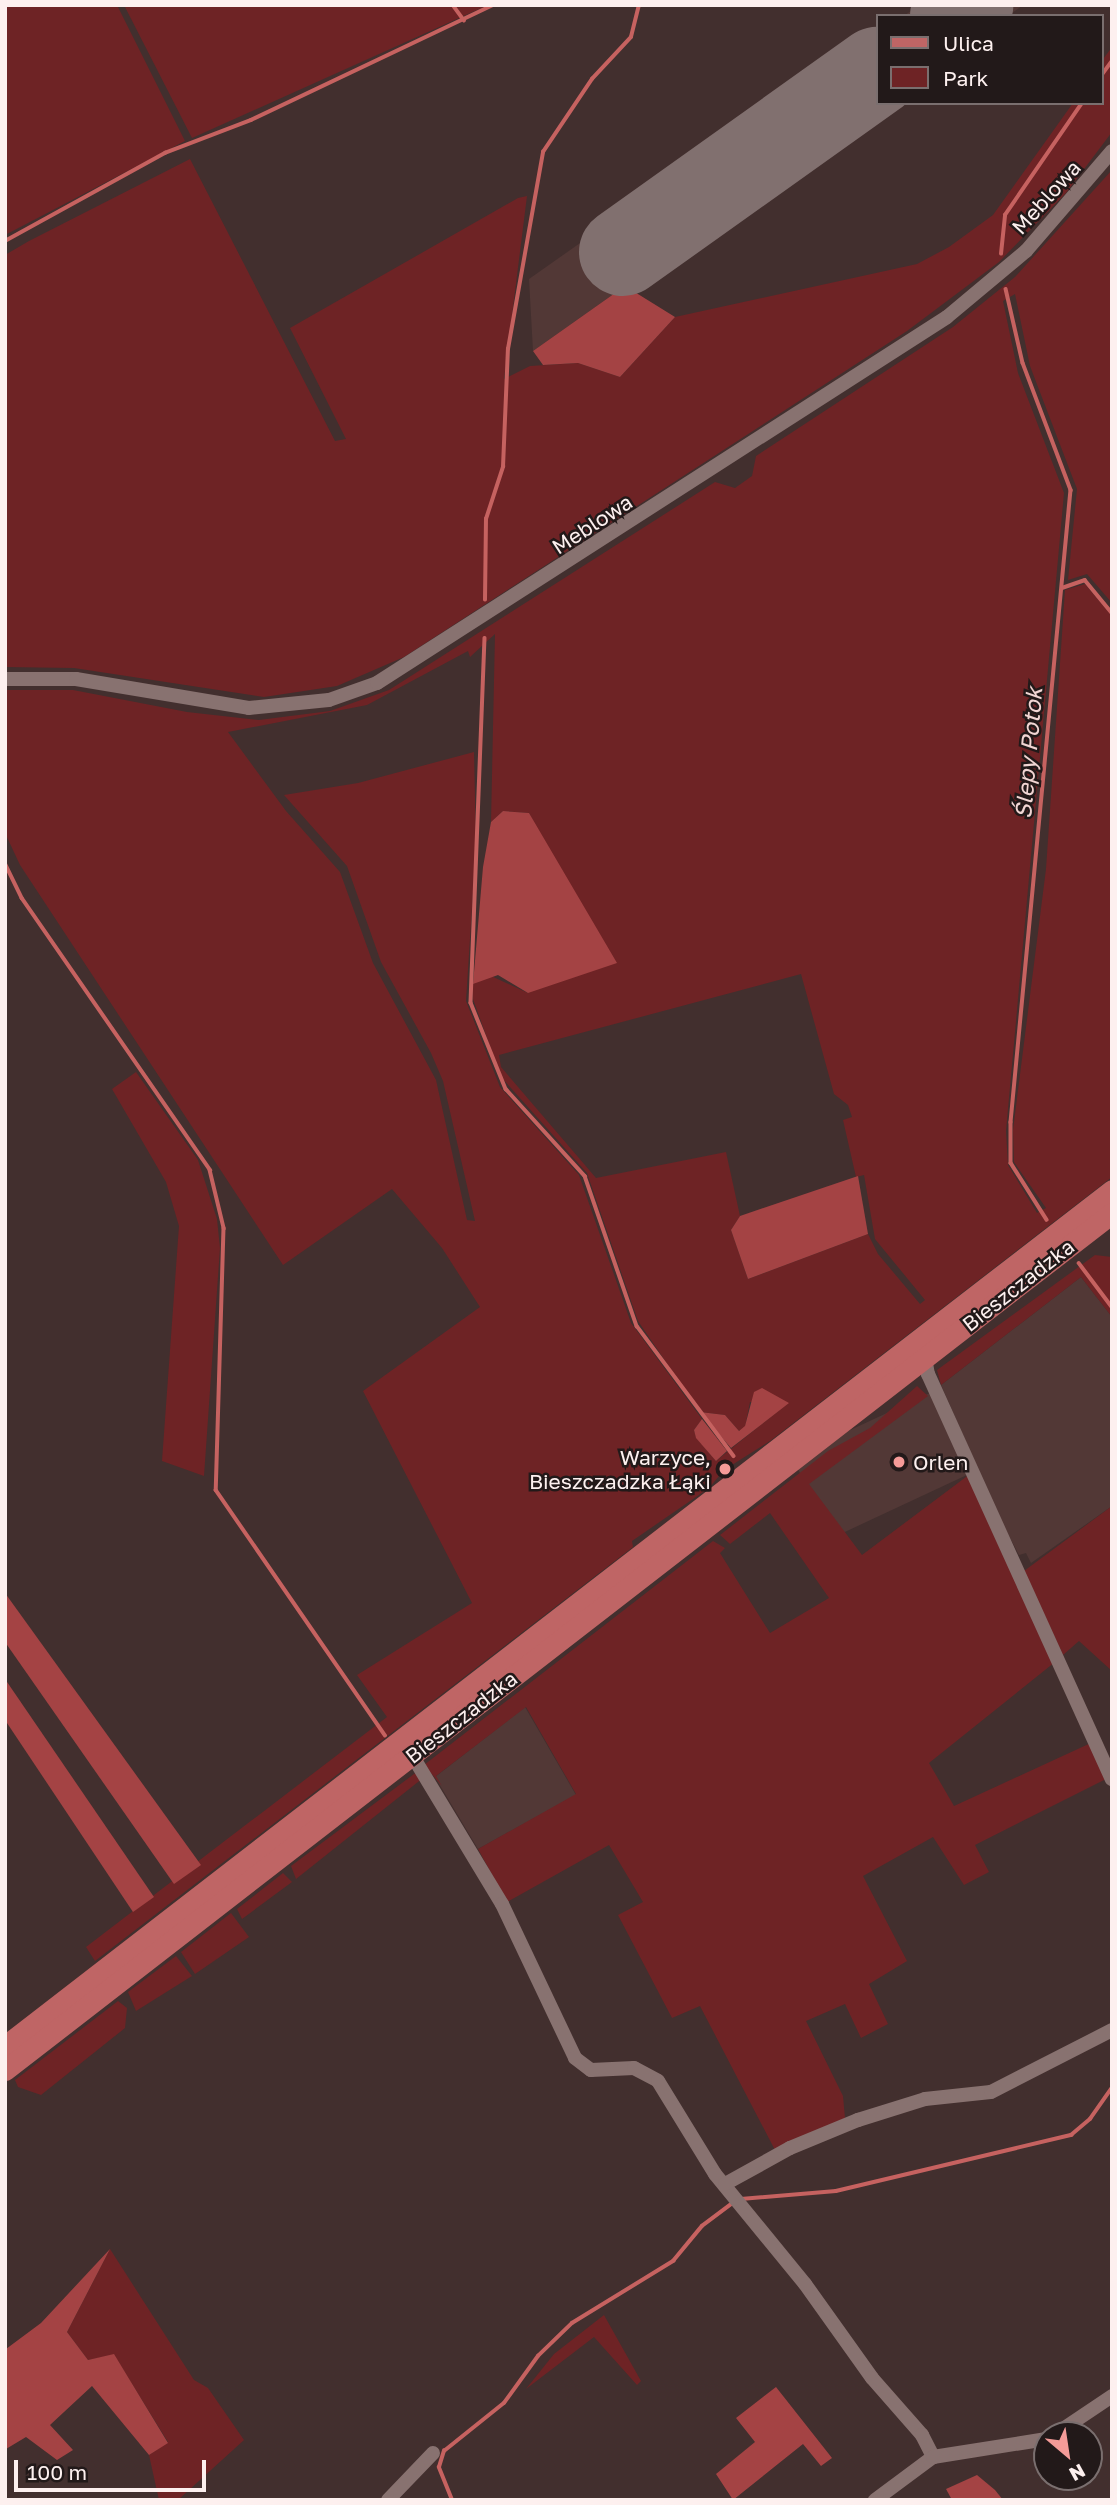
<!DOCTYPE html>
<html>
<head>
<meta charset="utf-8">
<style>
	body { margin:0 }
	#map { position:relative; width:1117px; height:2505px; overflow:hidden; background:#422f2e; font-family:"Golos Text",sans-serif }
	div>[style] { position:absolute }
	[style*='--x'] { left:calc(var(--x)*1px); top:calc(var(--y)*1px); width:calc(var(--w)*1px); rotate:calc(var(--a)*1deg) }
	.built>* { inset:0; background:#523836; transform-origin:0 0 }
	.green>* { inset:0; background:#6e2325 }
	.forest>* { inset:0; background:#a44344 }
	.stream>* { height:3.5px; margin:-1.75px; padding:0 1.75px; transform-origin:1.75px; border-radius:1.75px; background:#c66260 }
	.runway>* { height:88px; margin:-44px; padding:0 44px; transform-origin:44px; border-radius:44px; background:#81706f }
	.minor>* { height:14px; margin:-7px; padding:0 7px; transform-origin:7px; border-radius:7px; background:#887270 }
	.primary>* { height:21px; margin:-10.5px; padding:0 10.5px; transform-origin:10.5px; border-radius:10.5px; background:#bf6565 }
	.dots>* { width:19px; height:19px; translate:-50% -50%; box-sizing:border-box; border:4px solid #221919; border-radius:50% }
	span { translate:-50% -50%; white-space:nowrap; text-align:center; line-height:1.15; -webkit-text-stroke:5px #221919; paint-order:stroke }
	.street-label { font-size:21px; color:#fdf0ef }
	.poi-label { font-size:21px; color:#fdf0ef }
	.right { translate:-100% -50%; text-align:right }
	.left { translate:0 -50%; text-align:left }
	.water-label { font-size:23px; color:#f1d5d3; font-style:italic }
	.frame { position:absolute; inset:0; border:7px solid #fdf0ef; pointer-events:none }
	.legend { position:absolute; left:876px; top:14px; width:228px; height:91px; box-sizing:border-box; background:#221919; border:2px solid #7a6f6f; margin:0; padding:9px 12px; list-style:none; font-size:21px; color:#fdf0ef }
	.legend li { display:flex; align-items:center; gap:14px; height:35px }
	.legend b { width:35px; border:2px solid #7a6f6f }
	.north { position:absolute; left:1033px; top:2421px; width:70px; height:70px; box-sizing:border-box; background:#221919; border:2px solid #7a6f6f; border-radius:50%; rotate:151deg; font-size:19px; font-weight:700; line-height:28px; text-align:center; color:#fdf0ef }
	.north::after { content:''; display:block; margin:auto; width:24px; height:32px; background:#f59b98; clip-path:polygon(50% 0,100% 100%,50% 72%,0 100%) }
	.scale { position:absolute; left:14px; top:2460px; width:192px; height:32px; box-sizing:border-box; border:4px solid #fdf0ef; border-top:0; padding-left:9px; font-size:21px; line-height:24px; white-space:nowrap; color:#fdf0ef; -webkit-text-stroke:5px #221919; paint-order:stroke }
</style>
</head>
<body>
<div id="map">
	<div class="built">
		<div style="clip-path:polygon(919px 5px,1023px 5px,1008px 16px,904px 16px)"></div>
		<div style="clip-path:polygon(877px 34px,877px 103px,884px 103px,533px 351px,529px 279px)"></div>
		<div style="clip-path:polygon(1081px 1277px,1112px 1317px,1112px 1506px,1031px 1563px,1026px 1553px,1019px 1555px,1001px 1521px,941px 1385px)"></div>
		<div style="left:932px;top:1392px;width:90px;height:154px;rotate:65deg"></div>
		<div style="clip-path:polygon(525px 1707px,576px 1795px,478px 1849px,435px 1777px)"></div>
	</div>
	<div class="green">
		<div style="clip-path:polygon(5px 5px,117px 5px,185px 141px,5px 235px)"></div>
		<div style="clip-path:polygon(124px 5px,488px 5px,192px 138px)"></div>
		<div style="clip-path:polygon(1112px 47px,1112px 132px,1066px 193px,999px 262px,907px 331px,404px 657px,337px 686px,264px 697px,74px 668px,5px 667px,5px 255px,29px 241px,190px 159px,335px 441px,346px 439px,290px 328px,518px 198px,527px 196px,504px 379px,530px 366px,578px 363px,620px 377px,675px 317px,917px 264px,949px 247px,993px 215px,1073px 103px,1101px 103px,1101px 62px)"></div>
		<div style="clip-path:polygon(evenodd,1112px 170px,1112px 603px,1087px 574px,1068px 580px,1077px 489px,1030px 366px,1015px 294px,1003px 301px,1018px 373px,1064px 493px,1006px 1131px,1008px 1165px,1037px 1213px,1046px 1208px,1014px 1162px,1013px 1130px,1046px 869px,1065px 590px,1085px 584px,1112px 616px,1112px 1177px,770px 1441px,724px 1470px,709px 1488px,632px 1541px,633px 1547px,95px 1961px,86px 1947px,387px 1717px,357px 1675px,472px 1603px,363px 1391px,480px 1307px,442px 1248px,392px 1189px,283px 1265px,20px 865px,5px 833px,5px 690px,73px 690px,187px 712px,259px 720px,330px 711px,389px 690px,715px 482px,735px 488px,752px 476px,756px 456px,953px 327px,1015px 277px,1112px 170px,495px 634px,491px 822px,503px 811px,529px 813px,553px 861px,528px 993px,489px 975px,473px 984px,473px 999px,501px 1077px,587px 1173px,638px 1321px,700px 1412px,725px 1415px,739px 1431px,745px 1427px,750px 1402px,788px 1403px,716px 1461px,696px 1437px,694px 1430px,702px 1419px,631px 1323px,579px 1175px,500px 1087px,466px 1001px,476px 845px,474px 752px,358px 783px,284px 795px,347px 866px,381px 962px,431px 1053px,443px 1081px,475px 1221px,467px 1220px,436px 1080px,373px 963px,340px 872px,286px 811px,228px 732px,367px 705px,468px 651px,470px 657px,495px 634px,1112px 170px,801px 974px,834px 1094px,848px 1105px,852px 1117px,843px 1120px,856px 1177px,864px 1175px,875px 1239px,925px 1300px,920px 1304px,878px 1254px,868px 1234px,748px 1279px,731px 1230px,740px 1216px,726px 1152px,596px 1178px,501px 1067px,499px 1055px,801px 974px)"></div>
		<div style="clip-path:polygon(136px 1072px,198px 1160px,217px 1219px,220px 1248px,204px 1476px,162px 1461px,179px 1226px,166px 1182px,112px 1089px)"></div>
		<div style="clip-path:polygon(1095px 1255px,1112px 1257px,1112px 1317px,1081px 1277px,941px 1385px,937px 1370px)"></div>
		<div style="clip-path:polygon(917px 1386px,928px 1396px,809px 1484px,862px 1555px,970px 1474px,1055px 1662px,929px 1763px,954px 1806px,1093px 1742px,1108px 1778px,975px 1845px,989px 1872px,964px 1885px,933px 1837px,863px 1876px,907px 1961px,869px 1984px,888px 2024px,861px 2038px,845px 2004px,806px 2021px,843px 2096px,845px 2118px,776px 2152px,700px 2006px,672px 2018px,618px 1915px,643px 1902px,609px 1845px,507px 1902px,478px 1849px,576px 1794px,526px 1707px,436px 1776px,442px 1786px,424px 1765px,713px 1541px,725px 1548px,720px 1553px,770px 1633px,829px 1598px,770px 1513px,730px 1544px,720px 1535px,828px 1451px,870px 1428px)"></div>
		<div style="clip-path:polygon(1112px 1506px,1112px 1671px,1079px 1641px,1063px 1655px,1024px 1571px)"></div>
		<div style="clip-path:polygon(418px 1771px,423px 1778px,296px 1879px,291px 1866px)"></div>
		<div style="clip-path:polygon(283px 1873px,292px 1882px,242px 1919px,237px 1909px)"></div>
		<div style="clip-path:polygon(231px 1913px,249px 1937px,195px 1974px,181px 1952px)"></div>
		<div style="clip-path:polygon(176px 1956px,192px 1976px,136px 2011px,128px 1992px)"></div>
		<div style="clip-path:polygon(118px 2001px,127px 2008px,125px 2028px,41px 2095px,18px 2087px,15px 2080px)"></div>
		<div style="clip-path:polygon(110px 2249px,194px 2380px,208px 2388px,244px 2440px,178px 2500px,159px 2500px,149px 2455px,168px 2442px,114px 2355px,88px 2360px,67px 2332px)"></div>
		<div style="clip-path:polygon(604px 2315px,641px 2381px,637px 2385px,594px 2337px,526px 2389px,554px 2354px)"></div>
	</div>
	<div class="forest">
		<div style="clip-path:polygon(625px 286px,675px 317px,620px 377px,578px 363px,543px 365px,533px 351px)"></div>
		<div style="clip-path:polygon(503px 811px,529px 813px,617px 963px,528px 993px,498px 975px,473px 984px,483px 867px,491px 822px)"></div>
		<div style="clip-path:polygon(858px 1176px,868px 1234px,748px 1279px,731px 1230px,740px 1216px)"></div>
		<div style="clip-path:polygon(762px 1388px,789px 1403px,731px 1448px,700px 1412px,725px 1415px,739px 1431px,745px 1426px,754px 1392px)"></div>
		<div style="clip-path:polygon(702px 1419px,727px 1451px,716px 1461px,696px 1438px,694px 1430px)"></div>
		<div style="clip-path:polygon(5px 1593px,201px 1865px,174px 1884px,5px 1642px)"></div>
		<div style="clip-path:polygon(5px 1679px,154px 1897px,133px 1912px,5px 1720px)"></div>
		<div style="clip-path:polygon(110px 2249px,67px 2332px,88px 2360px,114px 2354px,168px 2443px,149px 2455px,92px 2386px,50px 2425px,73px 2450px,57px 2460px,26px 2437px,6px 2449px,6px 2349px,41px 2323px)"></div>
		<div style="clip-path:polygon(776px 2387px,832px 2458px,821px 2466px,803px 2444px,733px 2500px,716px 2474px,755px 2442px,736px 2418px)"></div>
		<div style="clip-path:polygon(977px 2475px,995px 2490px,1003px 2500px,952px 2500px,946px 2489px)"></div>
	</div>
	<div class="stream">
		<div style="--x:453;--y:5;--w:19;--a:54"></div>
		<div style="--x:1101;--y:76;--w:19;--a:-54"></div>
		<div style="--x:5;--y:241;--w:183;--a:-28.8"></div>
		<div style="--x:165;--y:153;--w:92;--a:-21"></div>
		<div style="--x:251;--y:120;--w:268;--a:-25.4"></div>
		<div style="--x:1001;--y:254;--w:39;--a:-84"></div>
		<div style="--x:1005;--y:215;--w:136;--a:-55.5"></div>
		<div style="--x:1006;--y:289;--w:76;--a:77.1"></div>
		<div style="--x:1023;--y:363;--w:136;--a:69.3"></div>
		<div style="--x:1071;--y:490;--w:635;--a:95.42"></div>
		<div style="--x:1011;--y:1122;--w:41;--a:90"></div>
		<div style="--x:1011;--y:1163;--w:67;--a:57.7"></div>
		<div style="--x:1062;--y:588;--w:24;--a:-19"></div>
		<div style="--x:1085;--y:580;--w:43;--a:50.7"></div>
		<div style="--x:485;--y:600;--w:81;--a:-89.3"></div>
		<div style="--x:486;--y:519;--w:55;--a:-71.9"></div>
		<div style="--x:503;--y:467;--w:118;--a:-87.6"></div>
		<div style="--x:508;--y:349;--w:200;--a:-79.9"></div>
		<div style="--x:543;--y:152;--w:88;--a:-56.1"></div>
		<div style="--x:592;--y:79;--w:57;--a:-47.1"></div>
		<div style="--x:631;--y:37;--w:33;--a:-76"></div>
		<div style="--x:485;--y:638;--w:365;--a:92.2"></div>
		<div style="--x:471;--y:1003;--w:93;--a:67.9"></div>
		<div style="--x:506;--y:1089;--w:118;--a:47.8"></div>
		<div style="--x:585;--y:1176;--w:159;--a:70.9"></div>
		<div style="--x:637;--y:1326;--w:162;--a:53.3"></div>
		<div style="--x:5;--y:863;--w:39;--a:64"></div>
		<div style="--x:22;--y:898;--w:331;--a:55.3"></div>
		<div style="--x:210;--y:1170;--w:60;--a:76.4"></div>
		<div style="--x:224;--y:1228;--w:262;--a:91.7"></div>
		<div style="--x:216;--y:1490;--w:298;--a:55.4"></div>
		<div style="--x:1079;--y:1263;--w:55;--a:53.1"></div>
		<div style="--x:741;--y:2199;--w:95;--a:-4.8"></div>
		<div style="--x:836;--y:2191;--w:242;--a:-13.4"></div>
		<div style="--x:1071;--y:2135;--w:25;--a:-40"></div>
		<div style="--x:1090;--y:2119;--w:38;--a:-55"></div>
		<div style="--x:452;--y:2500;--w:35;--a:-112"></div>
		<div style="--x:439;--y:2467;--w:17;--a:-73"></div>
		<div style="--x:444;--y:2451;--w:77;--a:-38.7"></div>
		<div style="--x:504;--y:2403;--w:58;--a:-54.1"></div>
		<div style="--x:538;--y:2356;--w:47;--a:-44.1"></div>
		<div style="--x:572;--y:2323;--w:119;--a:-31.5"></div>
		<div style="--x:673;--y:2261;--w:45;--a:-50.4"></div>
		<div style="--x:702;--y:2226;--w:40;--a:-37"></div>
	</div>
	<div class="runway">
		<div style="--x:954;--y:16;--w:19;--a:-36"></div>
		<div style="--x:623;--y:252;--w:312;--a:-35.5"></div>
	</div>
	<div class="minor">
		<div style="--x:5;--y:679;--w:71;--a:0"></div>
		<div style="--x:76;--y:679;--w:175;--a:9.5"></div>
		<div style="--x:249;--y:708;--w:80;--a:-5.7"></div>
		<div style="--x:329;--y:700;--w:51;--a:-19.5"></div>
		<div style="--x:377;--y:683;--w:677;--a:-32.7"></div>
		<div style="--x:947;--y:317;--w:103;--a:-39.9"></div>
		<div style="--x:1026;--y:251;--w:132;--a:-49.3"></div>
		<div style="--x:924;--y:1352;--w:22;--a:80"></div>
		<div style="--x:928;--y:1374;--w:445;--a:65.6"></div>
		<div style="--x:412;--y:1755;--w:174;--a:58.9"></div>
		<div style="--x:502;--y:1904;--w:170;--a:64.6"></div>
		<div style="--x:575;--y:2058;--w:20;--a:37"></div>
		<div style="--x:591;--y:2070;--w:43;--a:-2.7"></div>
		<div style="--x:634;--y:2068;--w:27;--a:28"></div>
		<div style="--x:658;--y:2081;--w:109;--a:58.5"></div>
		<div style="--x:715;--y:2174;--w:142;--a:50.7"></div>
		<div style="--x:805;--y:2284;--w:115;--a:54.5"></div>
		<div style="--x:872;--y:2378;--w:76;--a:48.7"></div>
		<div style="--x:922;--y:2435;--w:25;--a:63"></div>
		<div style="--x:725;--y:2184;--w:74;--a:-29"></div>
		<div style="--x:790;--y:2148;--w:74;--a:-22.4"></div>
		<div style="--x:858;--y:2120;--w:70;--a:-17.4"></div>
		<div style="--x:925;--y:2099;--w:66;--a:-6.1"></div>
		<div style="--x:991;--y:2092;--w:136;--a:-27.1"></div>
		<div style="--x:1054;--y:2435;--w:70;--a:-33.9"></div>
		<div style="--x:388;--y:2500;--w:65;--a:-46.2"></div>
		<div style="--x:875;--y:2500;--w:72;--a:-36.6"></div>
		<div style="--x:933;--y:2457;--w:115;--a:-9"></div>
	</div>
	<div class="primary">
		<div style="--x:5;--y:2046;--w:1399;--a:-37.71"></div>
		<div style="--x:5;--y:2070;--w:1400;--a:-37.75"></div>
	</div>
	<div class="dots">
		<div style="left:899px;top:1462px;background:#f59b98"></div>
		<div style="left:725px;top:1469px;background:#f59b98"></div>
	</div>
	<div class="street-label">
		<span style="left:1046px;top:197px;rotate:-48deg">Meblowa</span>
		<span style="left:592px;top:524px;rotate:-33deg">Meblowa</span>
		<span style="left:1018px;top:1285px;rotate:-38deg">Bieszczadzka</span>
		<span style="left:461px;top:1717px;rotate:-38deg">Bieszczadzka</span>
	</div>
	<div class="poi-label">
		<span class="right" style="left:711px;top:1469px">Warzyce,<br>Bieszczadzka Łąki</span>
		<span class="left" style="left:913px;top:1462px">Orlen</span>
	</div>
	<div class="water-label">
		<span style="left:1028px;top:753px;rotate:-85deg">Ślepy Potok</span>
	</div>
	<div class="frame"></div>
	<ul class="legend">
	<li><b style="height:9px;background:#bf6565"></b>Ulica</li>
	<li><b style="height:19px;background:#6e2325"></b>Park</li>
	</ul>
	<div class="north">N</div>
	<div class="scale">100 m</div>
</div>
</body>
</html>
